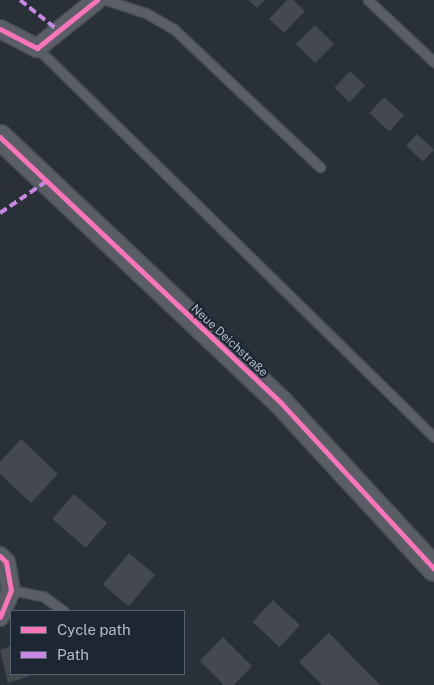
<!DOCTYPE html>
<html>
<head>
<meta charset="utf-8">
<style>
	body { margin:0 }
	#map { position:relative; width:434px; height:685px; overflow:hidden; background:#2a3038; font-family:"Public Sans",sans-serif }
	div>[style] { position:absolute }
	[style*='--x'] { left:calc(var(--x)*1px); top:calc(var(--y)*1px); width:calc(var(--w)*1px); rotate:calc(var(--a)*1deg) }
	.building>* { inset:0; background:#444950; transform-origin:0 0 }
	.roads { filter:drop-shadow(1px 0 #484c53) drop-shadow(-1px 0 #484c53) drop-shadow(0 1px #484c53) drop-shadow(0 -1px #484c53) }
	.lane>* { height:9px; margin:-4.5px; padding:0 4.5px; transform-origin:4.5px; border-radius:4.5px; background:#5a5e66 }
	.street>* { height:18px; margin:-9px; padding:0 9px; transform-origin:9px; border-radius:9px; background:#5a5e66 }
	.secondary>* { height:24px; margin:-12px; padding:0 12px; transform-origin:12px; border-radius:12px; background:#595d64 }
	.quiet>* { height:4px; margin-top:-2px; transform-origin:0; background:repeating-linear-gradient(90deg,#c787e3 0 8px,transparent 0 12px) }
	.cycleway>* { height:5px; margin:-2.5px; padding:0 2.5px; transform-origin:2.5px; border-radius:2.5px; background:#fb73b8 }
	span { translate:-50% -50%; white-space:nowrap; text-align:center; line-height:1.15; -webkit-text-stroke:4.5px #1d2633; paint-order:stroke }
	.street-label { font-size:12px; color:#b4bcc9 }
	.legend { position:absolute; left:10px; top:610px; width:175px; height:65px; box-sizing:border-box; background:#1d2633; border:1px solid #59626f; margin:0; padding:6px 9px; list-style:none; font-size:15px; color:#b4bcc9 }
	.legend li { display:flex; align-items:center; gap:10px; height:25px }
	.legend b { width:25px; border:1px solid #59626f }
</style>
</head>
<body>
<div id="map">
	<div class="building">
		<div style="clip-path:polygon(248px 0,265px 0,257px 8px)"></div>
		<div style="clip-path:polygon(287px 0,293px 0,305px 11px,284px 33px,269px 19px)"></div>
		<div style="left:315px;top:25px;width:27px;height:27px;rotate:45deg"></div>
		<div style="left:350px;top:71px;width:21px;height:23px;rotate:43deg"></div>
		<div style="left:384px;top:97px;width:27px;height:22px;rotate:42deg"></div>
		<div style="left:417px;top:134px;width:23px;height:16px;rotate:43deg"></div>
		<div style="clip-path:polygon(21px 439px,58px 474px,31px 503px,0 474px,0 462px)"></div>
		<div style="left:74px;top:494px;width:44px;height:33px;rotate:41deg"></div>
		<div style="left:129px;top:553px;width:34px;height:41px;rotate:40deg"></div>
		<div style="left:273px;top:600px;width:37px;height:30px;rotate:43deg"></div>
		<div style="clip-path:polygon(329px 633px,380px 685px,322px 685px,299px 662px)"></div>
		<div style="clip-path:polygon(223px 637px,252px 666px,234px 685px,224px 685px,200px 661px)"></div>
		<div style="clip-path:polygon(11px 646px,11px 674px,35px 674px,8px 683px,0 650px)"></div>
	</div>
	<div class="roads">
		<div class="lane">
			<div style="--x:106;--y:0;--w:42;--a:18"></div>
			<div style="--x:146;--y:13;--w:32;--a:30"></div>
			<div style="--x:174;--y:29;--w:201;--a:43.4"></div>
			<div style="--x:368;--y:0;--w:91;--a:43.2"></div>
			<div style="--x:37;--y:48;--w:556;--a:44.42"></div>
			<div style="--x:11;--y:590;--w:33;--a:11"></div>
			<div style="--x:43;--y:596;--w:26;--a:36"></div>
		</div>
		<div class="street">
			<div style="--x:0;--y:29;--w:42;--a:27.2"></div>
			<div style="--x:37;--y:48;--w:77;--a:-38.7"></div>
			<div style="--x:0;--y:556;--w:8;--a:45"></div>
			<div style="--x:6;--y:562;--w:28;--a:80"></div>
			<div style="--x:11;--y:590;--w:29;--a:112"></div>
		</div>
		<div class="secondary">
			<div style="--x:0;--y:137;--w:388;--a:43.4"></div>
			<div style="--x:282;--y:404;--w:224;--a:47.3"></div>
		</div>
	</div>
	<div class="quiet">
		<div style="--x:20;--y:0;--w:50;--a:38.5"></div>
		<div style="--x:0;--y:213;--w:57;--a:-34.2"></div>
	</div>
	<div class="cycleway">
		<div style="--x:0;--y:29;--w:42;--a:27.2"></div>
		<div style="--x:37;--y:48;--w:77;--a:-38.7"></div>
		<div style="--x:0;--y:137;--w:388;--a:43.4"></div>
		<div style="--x:282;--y:404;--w:224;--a:47.3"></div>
		<div style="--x:0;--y:556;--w:8;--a:45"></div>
		<div style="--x:6;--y:562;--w:28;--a:80"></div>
		<div style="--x:11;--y:590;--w:29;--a:112"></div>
	</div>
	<div class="street-label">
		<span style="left:229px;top:341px;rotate:43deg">Neue Deichstraße</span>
	</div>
	<ul class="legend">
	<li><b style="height:6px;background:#fb73b8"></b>Cycle path</li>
	<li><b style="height:6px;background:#c787e3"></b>Path</li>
	</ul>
</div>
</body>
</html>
